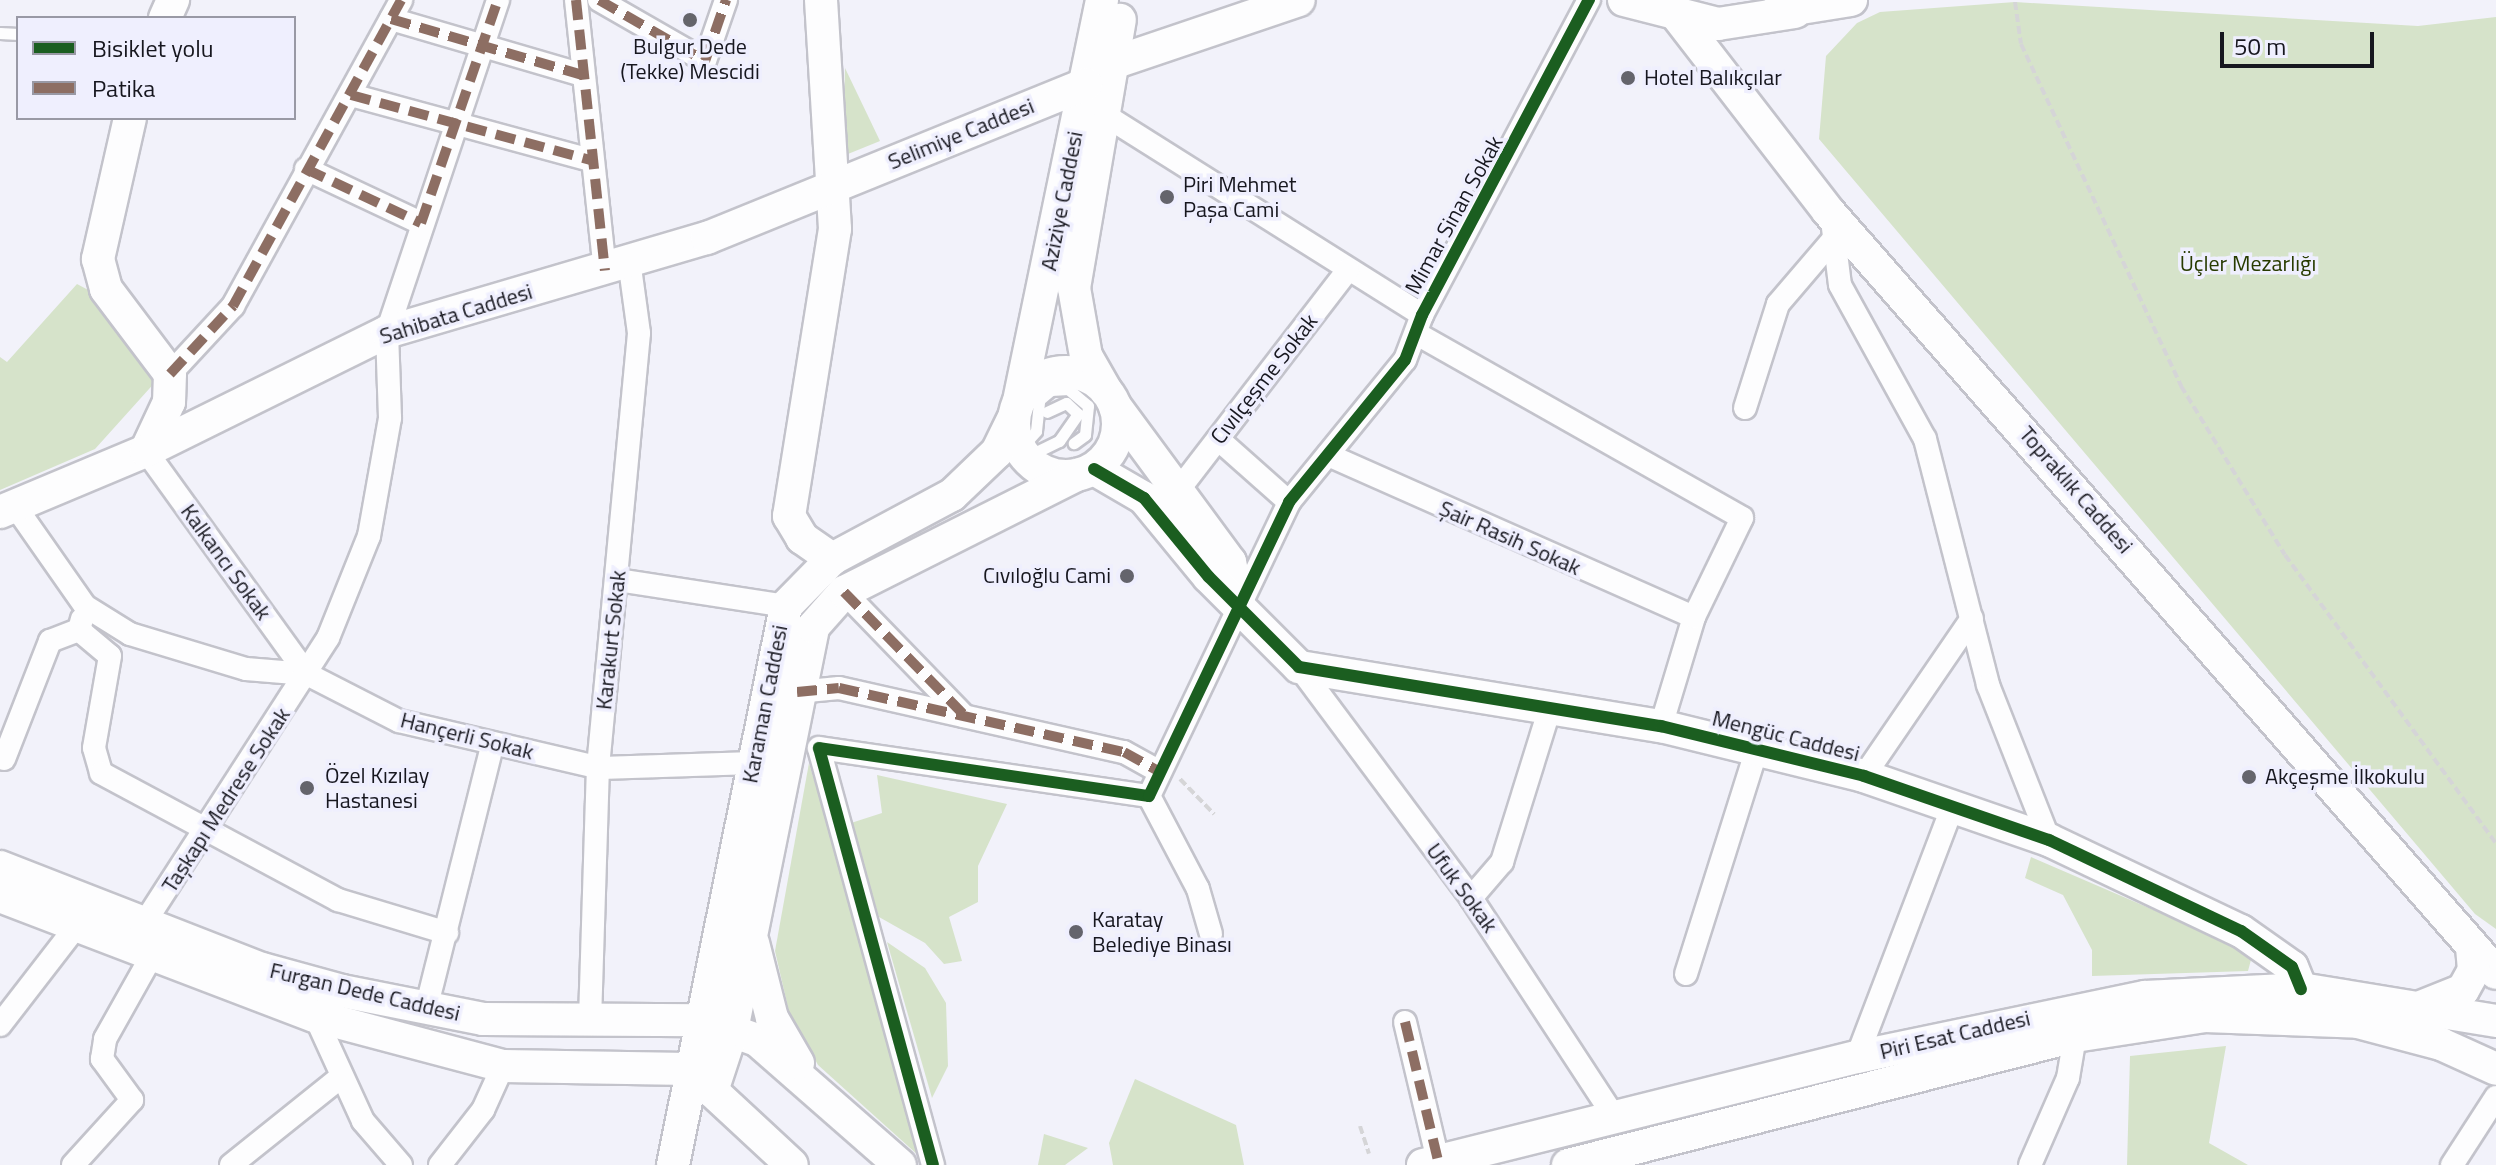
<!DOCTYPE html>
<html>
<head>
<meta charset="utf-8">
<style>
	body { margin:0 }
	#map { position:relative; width:2496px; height:1165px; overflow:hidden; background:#f2f2fa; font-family:"Titillium Web",sans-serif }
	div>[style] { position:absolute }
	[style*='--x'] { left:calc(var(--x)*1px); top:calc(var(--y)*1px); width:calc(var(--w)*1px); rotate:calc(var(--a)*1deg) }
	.green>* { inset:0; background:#d6e3ca }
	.path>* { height:4px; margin-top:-2px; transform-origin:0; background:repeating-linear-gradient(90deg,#d5d5d7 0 8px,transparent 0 12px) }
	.roads { filter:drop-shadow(2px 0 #c3c3cb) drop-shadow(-2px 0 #c3c3cb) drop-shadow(0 2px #c3c3cb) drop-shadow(0 -2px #c3c3cb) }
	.lane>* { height:11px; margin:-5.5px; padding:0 5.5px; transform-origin:5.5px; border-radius:5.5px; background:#fdfdfe }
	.street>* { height:22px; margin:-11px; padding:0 11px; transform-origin:11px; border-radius:11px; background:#fdfdfe }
	.secondary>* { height:32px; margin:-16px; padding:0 16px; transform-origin:16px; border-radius:16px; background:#fdfdfe }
	.secondary>.ring { margin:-16px; padding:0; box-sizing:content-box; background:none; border:32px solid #fdfdfe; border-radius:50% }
	.quiet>* { height:10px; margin-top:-5px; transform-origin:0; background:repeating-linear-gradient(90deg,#8d6e63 0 20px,transparent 0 30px) }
	.cycleway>* { height:12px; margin:-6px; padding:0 6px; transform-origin:6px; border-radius:6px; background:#1b5e20 }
	.dots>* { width:22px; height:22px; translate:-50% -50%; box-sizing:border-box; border:4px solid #efeffe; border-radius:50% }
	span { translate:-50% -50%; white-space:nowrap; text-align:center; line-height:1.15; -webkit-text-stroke:7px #efeffe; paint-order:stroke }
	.poi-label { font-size:22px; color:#17171f }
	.left { translate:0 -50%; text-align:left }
	.right { translate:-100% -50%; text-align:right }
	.street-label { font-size:22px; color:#17171f }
	.park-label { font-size:22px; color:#283b00 }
	.legend { position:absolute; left:16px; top:16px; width:280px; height:104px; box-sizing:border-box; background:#efeffe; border:2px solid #9999a5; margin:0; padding:10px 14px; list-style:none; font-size:24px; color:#17171f }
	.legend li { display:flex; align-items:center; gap:16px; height:40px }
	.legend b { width:40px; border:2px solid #9999a5 }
	.scale { position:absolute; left:2220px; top:32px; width:154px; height:36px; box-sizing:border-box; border:4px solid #17171f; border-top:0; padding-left:10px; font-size:24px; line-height:28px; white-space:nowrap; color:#17171f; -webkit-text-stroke:6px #efeffe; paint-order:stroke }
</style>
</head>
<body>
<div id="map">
	<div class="green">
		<div style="clip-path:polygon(2015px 2px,2418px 26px,2496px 17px,2496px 929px,2475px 914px,1819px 139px,1826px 56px,1857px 23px,1880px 12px)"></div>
		<div style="clip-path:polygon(845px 68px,880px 141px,843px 156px)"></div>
		<div style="clip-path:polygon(77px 284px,92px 292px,158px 379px,95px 449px,0 490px,0 357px,7px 362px)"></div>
		<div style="clip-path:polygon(809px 763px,929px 1165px,818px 1065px,789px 1012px,775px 951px)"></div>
		<div style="clip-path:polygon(877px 775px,1007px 804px,978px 866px,978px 902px,949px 917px,962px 961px,944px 964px,925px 943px,879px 917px,851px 823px,882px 813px)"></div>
		<div style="clip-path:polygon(2031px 857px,2228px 942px,2252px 956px,2248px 971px,2092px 976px,2092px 950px,2063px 895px,2025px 878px)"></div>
		<div style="clip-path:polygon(887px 942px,925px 968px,946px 1003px,948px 1066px,932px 1098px)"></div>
		<div style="clip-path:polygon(2226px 1046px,2209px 1143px,2248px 1165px,2127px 1165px,2130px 1056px)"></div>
		<div style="clip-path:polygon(1135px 1079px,1236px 1125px,1244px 1165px,1113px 1165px,1109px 1143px)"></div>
		<div style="clip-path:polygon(1044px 1134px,1088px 1148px,1065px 1165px,1038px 1165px)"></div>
	</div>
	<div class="path">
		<div style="--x:2015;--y:2;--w:42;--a:81.9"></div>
		<div style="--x:2021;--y:44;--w:378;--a:64.9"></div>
		<div style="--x:2181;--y:386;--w:198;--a:58.4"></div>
		<div style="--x:2285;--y:555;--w:357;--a:53.8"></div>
		<div style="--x:1180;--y:779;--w:49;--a:45.8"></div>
		<div style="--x:1360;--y:1126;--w:29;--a:72"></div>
	</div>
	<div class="roads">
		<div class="lane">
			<div style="--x:0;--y:33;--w:18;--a:3"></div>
			<div style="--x:1020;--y:449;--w:24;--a:-48"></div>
			<div style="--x:1036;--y:431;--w:31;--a:-84"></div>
			<div style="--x:1039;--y:400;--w:16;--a:-40"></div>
			<div style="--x:1051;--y:390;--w:17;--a:-3"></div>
			<div style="--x:1068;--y:389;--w:26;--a:40"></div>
			<div style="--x:1088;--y:406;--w:29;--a:96"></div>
			<div style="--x:1085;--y:435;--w:14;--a:144"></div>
			<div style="--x:1026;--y:457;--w:37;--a:-26"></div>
			<div style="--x:1059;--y:441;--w:33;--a:-55"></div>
			<div style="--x:1078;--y:414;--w:16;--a:-137"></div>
			<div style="--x:1066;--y:403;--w:21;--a:155"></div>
		</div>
		<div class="street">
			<div style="--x:576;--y:0;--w:272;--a:83.9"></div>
			<div style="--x:599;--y:0;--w:122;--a:29.9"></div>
			<div style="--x:705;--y:61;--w:65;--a:-71"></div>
			<div style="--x:391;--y:19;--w:200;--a:16.3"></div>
			<div style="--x:351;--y:95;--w:248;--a:15.2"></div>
			<div style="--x:1103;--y:114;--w:377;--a:32.2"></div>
			<div style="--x:306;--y:169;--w:127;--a:25.2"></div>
			<div style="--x:1832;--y:220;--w:65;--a:83"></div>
			<div style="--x:1840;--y:285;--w:176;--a:61.1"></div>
			<div style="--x:1925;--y:439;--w:254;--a:75.6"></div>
			<div style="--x:1988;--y:685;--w:167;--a:68.5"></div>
			<div style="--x:1419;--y:335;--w:371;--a:29.5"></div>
			<div style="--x:1742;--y:518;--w:110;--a:115.9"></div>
			<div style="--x:1694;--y:617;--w:114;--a:106.8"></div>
			<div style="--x:170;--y:374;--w:93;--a:-47.2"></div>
			<div style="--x:233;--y:306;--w:349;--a:-61.2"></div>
			<div style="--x:1745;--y:408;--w:109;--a:-72.4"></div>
			<div style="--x:1778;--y:304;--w:91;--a:-49.5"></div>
			<div style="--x:1218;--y:439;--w:95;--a:41.6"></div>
			<div style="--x:146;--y:451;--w:275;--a:54.2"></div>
			<div style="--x:1328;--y:455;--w:400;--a:23.9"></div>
			<div style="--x:1180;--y:488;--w:275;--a:-52.4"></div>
			<div style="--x:15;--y:506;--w:122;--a:55"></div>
			<div style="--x:85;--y:606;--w:53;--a:31.9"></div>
			<div style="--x:130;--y:634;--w:121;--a:16.8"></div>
			<div style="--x:246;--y:669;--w:61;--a:4.7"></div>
			<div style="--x:307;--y:674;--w:103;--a:27.1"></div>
			<div style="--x:399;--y:721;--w:207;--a:13.1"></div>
			<div style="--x:601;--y:768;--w:152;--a:-1.9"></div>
			<div style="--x:618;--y:580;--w:170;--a:8.8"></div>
			<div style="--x:844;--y:592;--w:173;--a:45.9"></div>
			<div style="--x:79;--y:630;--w:40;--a:40"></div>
			<div style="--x:110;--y:656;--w:93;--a:99.9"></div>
			<div style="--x:94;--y:748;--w:26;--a:74"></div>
			<div style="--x:101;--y:773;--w:269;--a:28.2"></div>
			<div style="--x:338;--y:900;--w:114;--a:16.8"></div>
			<div style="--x:1299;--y:667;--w:288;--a:53.3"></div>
			<div style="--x:1471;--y:898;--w:263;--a:56.8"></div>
			<div style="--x:797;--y:692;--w:42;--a:-5.4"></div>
			<div style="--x:839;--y:688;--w:292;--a:12.7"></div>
			<div style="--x:1124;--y:752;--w:41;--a:29.1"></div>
			<div style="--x:4;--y:759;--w:127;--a:-68.7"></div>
			<div style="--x:50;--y:641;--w:31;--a:-21"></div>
			<div style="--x:79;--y:630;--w:11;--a:-75"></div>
			<div style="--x:1864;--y:776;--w:191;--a:-55.6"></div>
			<div style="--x:1149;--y:796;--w:105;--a:62.2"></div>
			<div style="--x:1198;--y:889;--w:47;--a:73.9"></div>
			<div style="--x:1471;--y:898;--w:48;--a:-49.3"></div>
			<div style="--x:1502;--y:862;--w:161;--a:-72.7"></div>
			<div style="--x:143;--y:925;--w:341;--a:-57.2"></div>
			<div style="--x:328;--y:638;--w:110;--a:-68.1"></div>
			<div style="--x:369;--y:536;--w:120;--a:-79.9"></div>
			<div style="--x:390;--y:418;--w:86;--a:-92"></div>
			<div style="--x:387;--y:332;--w:350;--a:-71.5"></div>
			<div style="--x:1686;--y:974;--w:236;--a:-72.5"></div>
			<div style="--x:426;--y:1009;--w:274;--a:-75.9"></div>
			<div style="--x:315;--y:1016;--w:115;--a:65.4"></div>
			<div style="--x:363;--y:1121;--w:58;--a:49.2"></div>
			<div style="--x:590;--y:1020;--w:253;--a:-88.2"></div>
			<div style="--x:598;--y:767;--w:436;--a:-84.6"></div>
			<div style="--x:639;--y:333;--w:74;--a:-97.8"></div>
			<div style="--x:1405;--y:1022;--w:143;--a:76.6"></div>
			<div style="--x:0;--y:1025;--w:123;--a:-52.3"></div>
			<div style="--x:1857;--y:1057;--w:269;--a:-69.1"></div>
			<div style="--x:73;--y:1165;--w:88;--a:-47.8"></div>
			<div style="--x:132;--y:1100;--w:51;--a:-126.2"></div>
			<div style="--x:102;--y:1059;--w:20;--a:-81"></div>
			<div style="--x:105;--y:1039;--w:94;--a:-60.7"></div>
			<div style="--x:231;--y:1165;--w:141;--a:-38.7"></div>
			<div style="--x:440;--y:1165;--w:70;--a:-52"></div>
			<div style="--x:483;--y:1110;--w:48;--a:-65.6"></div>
			<div style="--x:933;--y:1165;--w:432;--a:-105.3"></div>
			<div style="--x:819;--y:748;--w:333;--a:8.3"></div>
			<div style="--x:1149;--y:796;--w:326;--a:-64.5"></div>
			<div style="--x:1289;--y:502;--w:183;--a:-50.8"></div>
			<div style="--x:1405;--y:360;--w:48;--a:-69.3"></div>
			<div style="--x:1422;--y:315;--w:357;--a:-62.1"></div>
			<div style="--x:2030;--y:1165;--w:95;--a:-66.4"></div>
			<div style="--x:2068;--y:1078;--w:43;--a:-80.5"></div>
			<div style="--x:2452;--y:1165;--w:81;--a:-57.1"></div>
		</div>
		<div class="secondary">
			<div style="--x:821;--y:0;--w:229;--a:86.5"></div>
			<div style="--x:835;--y:229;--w:291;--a:99.1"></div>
			<div style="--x:789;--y:516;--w:26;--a:59"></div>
			<div style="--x:802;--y:538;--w:37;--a:35"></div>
			<div style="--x:1624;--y:0;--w:97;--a:14.3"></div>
			<div style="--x:1718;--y:24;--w:78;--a:-8.9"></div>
			<div style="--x:1665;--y:0;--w:267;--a:52.3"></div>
			<div style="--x:1828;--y:211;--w:1013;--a:48.76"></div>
			<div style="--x:1776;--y:12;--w:76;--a:-9.1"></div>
			<div style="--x:165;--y:18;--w:20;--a:-66"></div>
			<div style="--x:1113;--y:63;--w:196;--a:-18.7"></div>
			<div style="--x:130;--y:118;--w:145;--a:102.8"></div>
			<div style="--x:98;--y:259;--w:31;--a:75"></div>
			<div style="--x:106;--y:289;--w:106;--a:53"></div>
			<div style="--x:170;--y:374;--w:28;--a:92"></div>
			<div style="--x:169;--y:402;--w:54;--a:115.1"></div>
			<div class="ring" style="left:1014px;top:372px;width:72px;height:72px"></div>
			<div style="--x:1106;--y:391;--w:40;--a:-119.7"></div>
			<div style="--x:1086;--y:356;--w:69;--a:-100"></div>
			<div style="--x:1074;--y:288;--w:272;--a:-80.3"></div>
			<div style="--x:1019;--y:401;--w:409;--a:-78.3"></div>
			<div style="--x:1115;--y:406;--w:194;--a:53.6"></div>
			<div style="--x:1230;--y:562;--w:39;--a:78"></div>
			<div style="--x:1094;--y:469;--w:58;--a:30.1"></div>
			<div style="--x:1144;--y:498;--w:102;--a:50.6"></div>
			<div style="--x:1209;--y:577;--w:127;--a:45"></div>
			<div style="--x:1299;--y:667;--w:367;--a:9.3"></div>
			<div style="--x:1661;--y:726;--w:209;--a:13.8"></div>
			<div style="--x:1864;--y:776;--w:196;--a:19.1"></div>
			<div style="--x:2049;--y:840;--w:212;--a:25.4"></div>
			<div style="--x:2241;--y:931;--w:62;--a:35.2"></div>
			<div style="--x:2292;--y:967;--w:24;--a:68"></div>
			<div style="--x:0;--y:512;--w:158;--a:-22.7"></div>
			<div style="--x:146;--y:451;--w:269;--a:-26.3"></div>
			<div style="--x:387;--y:332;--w:334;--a:-16.4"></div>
			<div style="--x:707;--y:238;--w:409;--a:-22.1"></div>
			<div style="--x:0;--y:867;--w:281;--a:21.3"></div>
			<div style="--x:262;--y:969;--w:83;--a:15.4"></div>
			<div style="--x:342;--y:991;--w:144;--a:11.2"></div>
			<div style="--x:483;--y:1019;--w:218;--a:0.3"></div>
			<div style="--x:701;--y:1020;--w:59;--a:19.7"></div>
			<div style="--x:757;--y:1040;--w:190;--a:41.2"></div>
			<div style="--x:0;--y:896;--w:337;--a:20.9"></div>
			<div style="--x:315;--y:1016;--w:195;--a:14.9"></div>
			<div style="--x:503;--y:1066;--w:186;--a:0.9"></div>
			<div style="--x:753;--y:943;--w:77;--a:75.8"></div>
			<div style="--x:772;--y:1018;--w:52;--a:60"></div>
			<div style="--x:2423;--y:1006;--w:43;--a:-21.8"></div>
			<div style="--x:2463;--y:990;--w:23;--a:-61"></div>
			<div style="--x:2474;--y:970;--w:24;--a:-95"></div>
			<div style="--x:697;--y:1077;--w:129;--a:42.8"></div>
			<div style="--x:712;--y:1091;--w:64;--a:-71.8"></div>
			<div style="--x:732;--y:1030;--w:411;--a:-78.6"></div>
			<div style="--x:813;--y:627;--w:47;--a:-48.5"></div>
			<div style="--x:844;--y:592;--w:261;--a:-26.7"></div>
			<div style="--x:673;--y:1165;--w:570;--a:-78.57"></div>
			<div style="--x:786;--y:606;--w:66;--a:-45.6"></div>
			<div style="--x:832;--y:559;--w:136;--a:-28.1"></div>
			<div style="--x:952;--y:495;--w:62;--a:-43.7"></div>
			<div style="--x:997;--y:452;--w:39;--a:-64"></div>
			<div style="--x:1423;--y:1165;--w:447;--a:-14"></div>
			<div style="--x:1857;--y:1057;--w:294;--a:-11.8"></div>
			<div style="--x:2145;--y:997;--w:156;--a:-2.9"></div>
			<div style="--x:2301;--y:989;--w:198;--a:9.3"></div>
			<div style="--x:1568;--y:1165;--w:523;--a:-14.28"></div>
			<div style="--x:2075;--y:1036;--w:132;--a:-8.7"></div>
			<div style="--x:2205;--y:1016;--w:153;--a:2.2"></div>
			<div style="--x:2358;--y:1022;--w:86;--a:14.8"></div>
			<div style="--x:2441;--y:1044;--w:60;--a:24.4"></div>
		</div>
	</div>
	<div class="quiet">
		<div style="--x:576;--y:0;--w:272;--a:83.9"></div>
		<div style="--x:599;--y:0;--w:122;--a:29.9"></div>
		<div style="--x:705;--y:61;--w:65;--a:-71"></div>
		<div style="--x:391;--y:19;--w:200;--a:16.3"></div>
		<div style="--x:351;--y:95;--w:248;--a:15.2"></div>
		<div style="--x:306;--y:169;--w:127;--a:25.2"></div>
		<div style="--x:421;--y:223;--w:236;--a:-71"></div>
		<div style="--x:170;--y:374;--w:93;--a:-47.2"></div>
		<div style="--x:233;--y:306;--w:349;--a:-61.2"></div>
		<div style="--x:844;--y:592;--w:173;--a:45.7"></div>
		<div style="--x:797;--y:692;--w:42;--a:-5.4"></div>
		<div style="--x:839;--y:688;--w:292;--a:12.7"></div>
		<div style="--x:1124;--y:752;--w:41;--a:29.1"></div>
		<div style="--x:1405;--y:1022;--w:143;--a:76.6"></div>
	</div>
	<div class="cycleway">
		<div style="--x:1094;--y:469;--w:58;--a:30.1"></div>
		<div style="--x:1144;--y:498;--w:102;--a:50.6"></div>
		<div style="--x:1209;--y:577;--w:127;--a:45"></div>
		<div style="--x:1299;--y:667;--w:367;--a:9.3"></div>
		<div style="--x:1661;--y:726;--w:209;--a:13.8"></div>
		<div style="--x:1864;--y:776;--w:196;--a:19.1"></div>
		<div style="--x:2049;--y:840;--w:212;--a:25.4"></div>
		<div style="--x:2241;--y:931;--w:62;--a:35.2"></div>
		<div style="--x:2292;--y:967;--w:24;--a:68"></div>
		<div style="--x:933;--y:1165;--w:432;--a:-105.3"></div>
		<div style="--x:819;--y:748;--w:333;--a:8.3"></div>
		<div style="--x:1149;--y:796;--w:326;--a:-64.5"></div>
		<div style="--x:1289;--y:502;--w:183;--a:-50.8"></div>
		<div style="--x:1405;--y:360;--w:48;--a:-69.3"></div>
		<div style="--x:1422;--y:315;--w:357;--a:-62.1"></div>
	</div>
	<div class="dots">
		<div style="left:690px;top:20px;background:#64646c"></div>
		<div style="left:1628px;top:78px;background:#64646c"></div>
		<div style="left:1167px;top:197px;background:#64646c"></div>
		<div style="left:1127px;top:576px;background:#64646c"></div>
		<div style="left:2249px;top:777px;background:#64646c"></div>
		<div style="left:307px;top:788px;background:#64646c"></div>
		<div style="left:1076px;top:932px;background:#64646c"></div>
	</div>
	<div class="poi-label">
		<span style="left:690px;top:59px">Bulgur Dede<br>(Tekke) Mescidi</span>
		<span class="left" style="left:1644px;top:78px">Hotel Balıkçılar</span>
		<span class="left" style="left:1183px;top:197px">Piri Mehmet<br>Paşa Cami</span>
		<span class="right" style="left:1111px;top:576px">Cıvıloğlu Cami</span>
		<span class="left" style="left:325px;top:788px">Özel Kızılay<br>Hastanesi</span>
		<span class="left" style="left:2265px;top:777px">Akçeşme İlkokulu</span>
		<span class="left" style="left:1092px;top:932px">Karatay<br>Belediye Binası</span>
	</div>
	<div class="street-label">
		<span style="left:961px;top:134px;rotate:-22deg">Selimiye Caddesi</span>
		<span style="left:1062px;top:201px;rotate:-79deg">Aziziye Caddesi</span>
		<span style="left:1454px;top:215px;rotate:-61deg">Mimar Sinan Sokak</span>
		<span style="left:456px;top:314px;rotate:-17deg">Sahibata Caddesi</span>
		<span style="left:1264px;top:379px;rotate:-52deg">Cıvılçeşme Sokak</span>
		<span style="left:2076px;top:490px;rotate:49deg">Topraklık Caddesi</span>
		<span style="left:1510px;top:538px;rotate:24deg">Şair Rasih Sokak</span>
		<span style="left:226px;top:562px;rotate:54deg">Kalkancı Sokak</span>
		<span style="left:611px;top:640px;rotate:-84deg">Karakurt Sokak</span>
		<span style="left:765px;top:704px;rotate:-79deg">Karaman Caddesi</span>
		<span style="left:467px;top:736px;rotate:14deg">Hançerli Sokak</span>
		<span style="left:1786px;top:736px;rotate:14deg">Mengüc Caddesi</span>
		<span style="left:226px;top:800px;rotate:-57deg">Taşkapı Medrese Sokak</span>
		<span style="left:1462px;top:888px;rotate:54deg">Ufuk Sokak</span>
		<span style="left:365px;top:992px;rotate:13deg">Furgan Dede Caddesi</span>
		<span style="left:1955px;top:1035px;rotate:-13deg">Piri Esat Caddesi</span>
	</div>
	<div class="park-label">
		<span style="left:2248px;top:264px">Üçler Mezarlığı</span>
	</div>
	<ul class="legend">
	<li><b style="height:10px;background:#1b5e20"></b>Bisiklet yolu</li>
	<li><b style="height:10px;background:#8d6e63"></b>Patika</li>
	</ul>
	<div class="scale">50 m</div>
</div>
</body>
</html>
